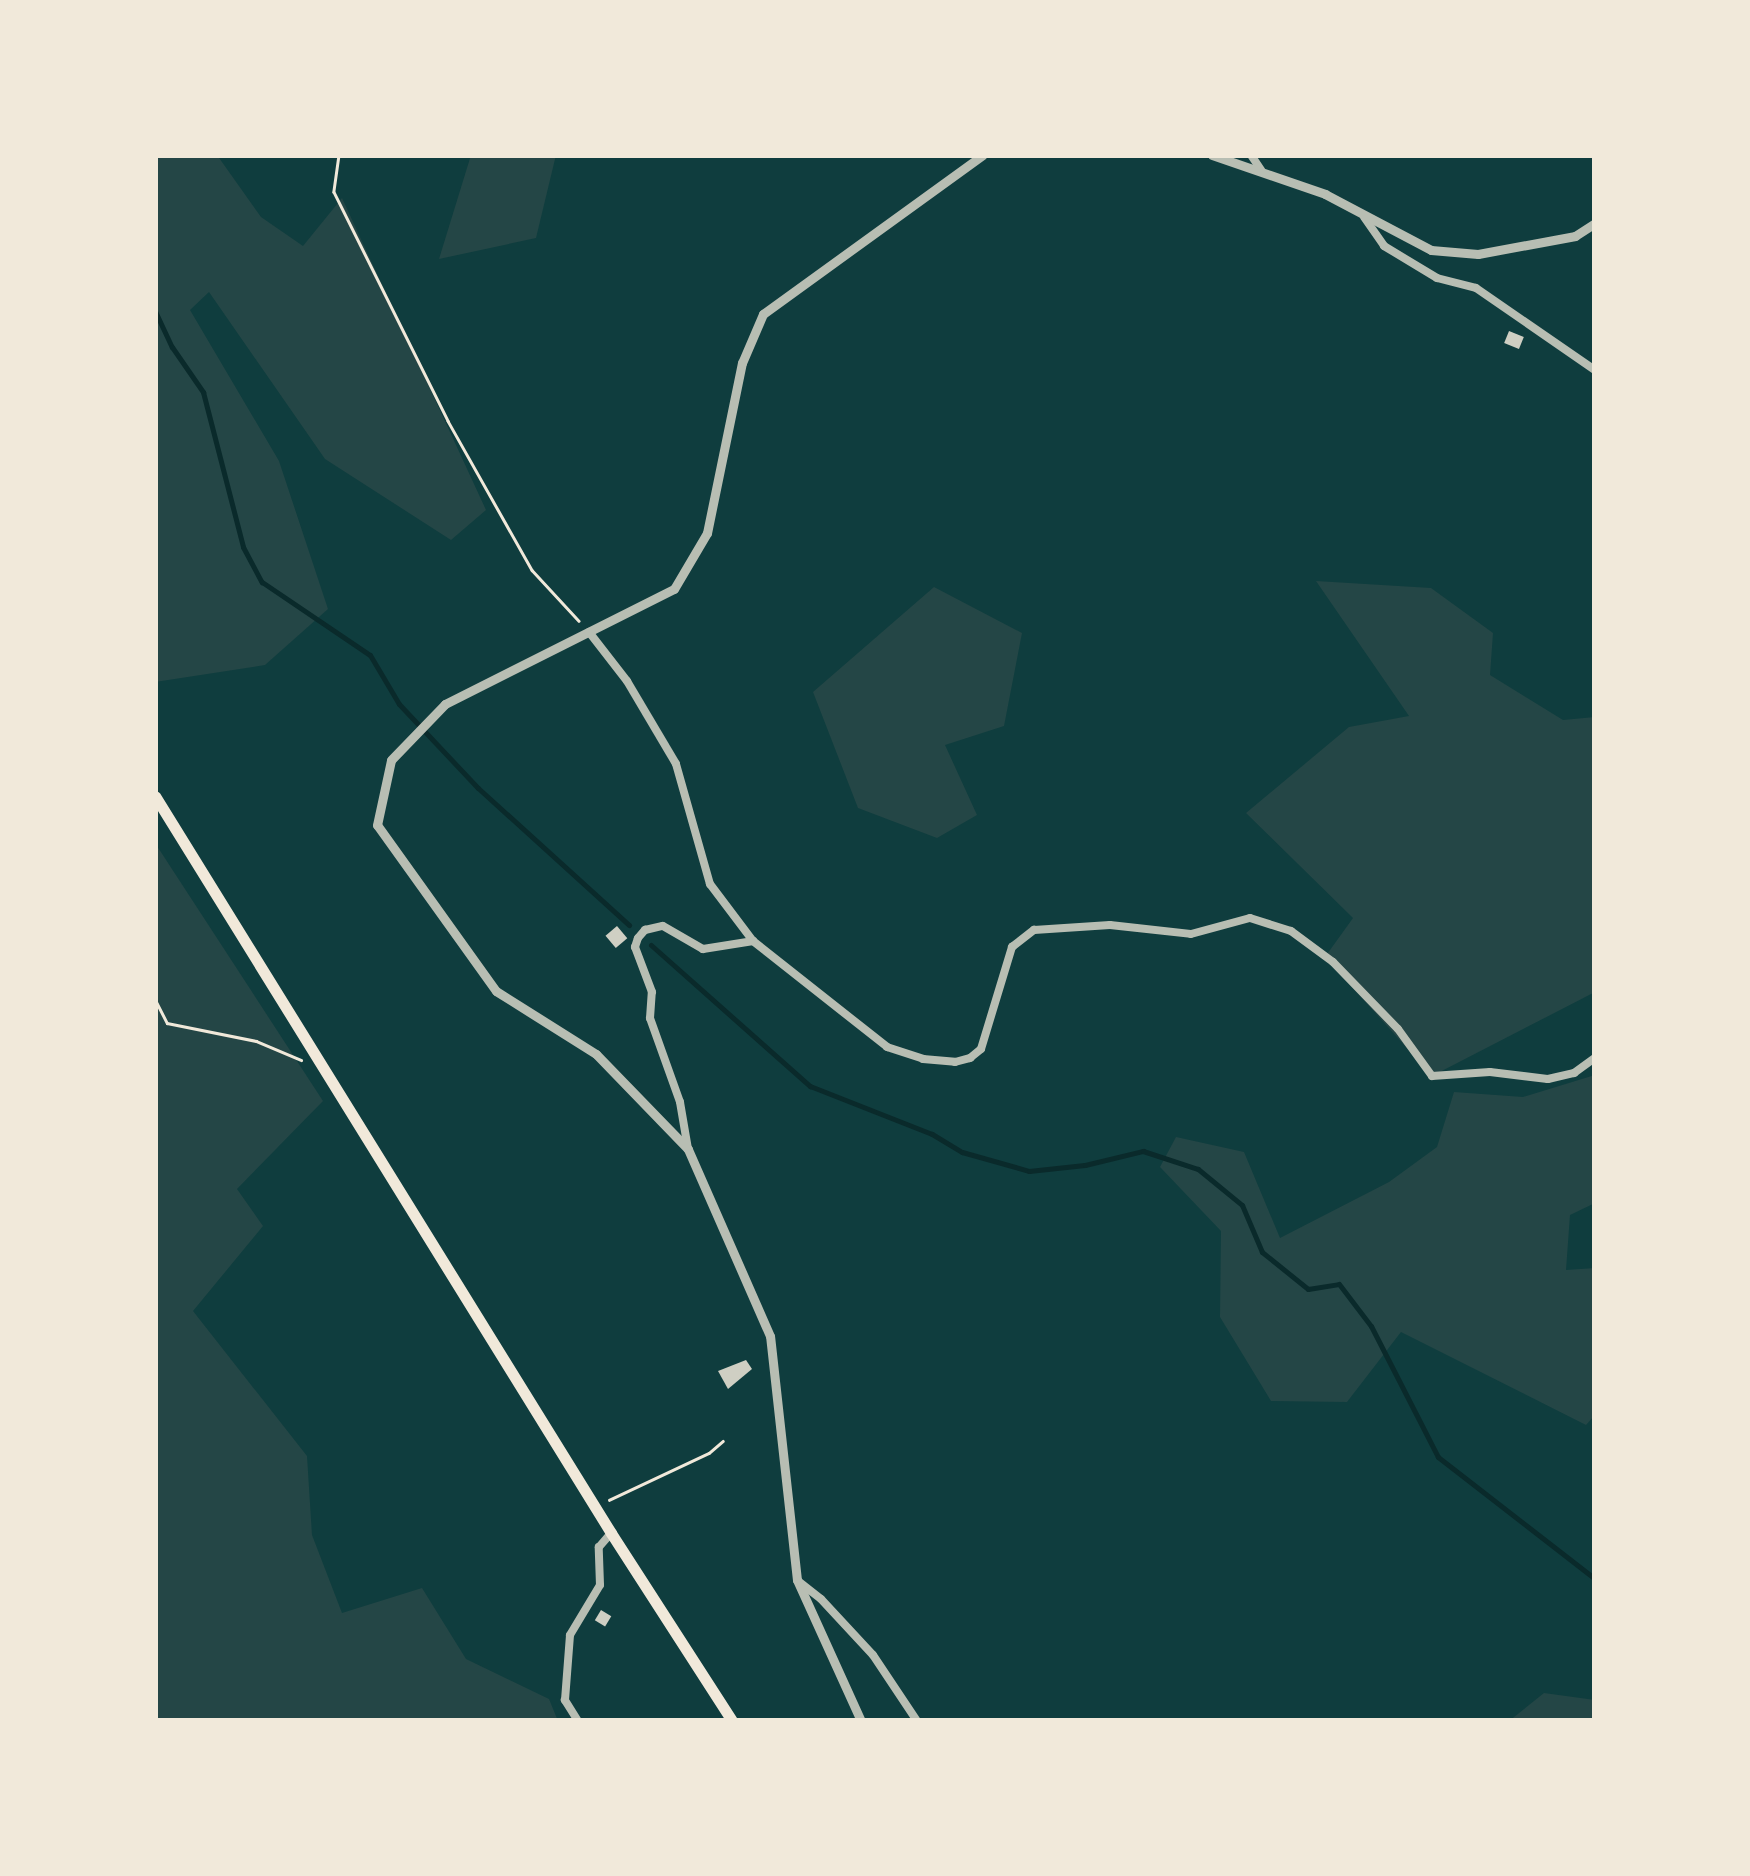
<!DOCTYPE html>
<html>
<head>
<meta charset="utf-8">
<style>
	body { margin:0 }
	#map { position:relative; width:1750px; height:1876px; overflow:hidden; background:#0f3d3e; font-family:"Asap Condensed",sans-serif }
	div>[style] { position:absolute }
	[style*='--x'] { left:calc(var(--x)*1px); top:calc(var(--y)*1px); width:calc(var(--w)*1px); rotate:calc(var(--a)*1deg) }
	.green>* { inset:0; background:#244646 }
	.stream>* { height:5px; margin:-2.5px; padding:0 2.5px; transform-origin:2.5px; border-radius:2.5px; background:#0a2a2b }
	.building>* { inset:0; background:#cfcfc3; transform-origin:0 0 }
	.path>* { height:2.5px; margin:-1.25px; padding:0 1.25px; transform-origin:1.25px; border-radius:1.25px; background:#f1e9da }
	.minor>* { height:8px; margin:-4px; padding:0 4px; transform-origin:4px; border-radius:4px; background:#b8beb3 }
	.tertiary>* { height:9px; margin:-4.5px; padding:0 4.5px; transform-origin:4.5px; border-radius:4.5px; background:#b8beb3 }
	.primary>* { height:11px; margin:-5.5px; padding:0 5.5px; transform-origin:5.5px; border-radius:5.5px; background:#f1e9da }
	span { translate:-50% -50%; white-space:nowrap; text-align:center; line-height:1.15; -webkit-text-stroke:10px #f1e9da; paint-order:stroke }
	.frame { position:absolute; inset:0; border:158px solid #f1e9da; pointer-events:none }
</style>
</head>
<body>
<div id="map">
	<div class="green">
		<div style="clip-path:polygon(155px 155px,217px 155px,261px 217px,303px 246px,342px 198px,486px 510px,451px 540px,325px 459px,209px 292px,190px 310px,279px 461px,328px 609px,265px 665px,155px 682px)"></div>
		<div style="clip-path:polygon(471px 155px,556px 155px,536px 238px,439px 259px)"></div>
		<div style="clip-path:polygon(1316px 581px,1431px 588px,1493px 633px,1490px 675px,1563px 720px,1595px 717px,1595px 992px,1432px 1076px,1325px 957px,1353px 918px,1246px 813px,1349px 727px,1409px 716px)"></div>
		<div style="clip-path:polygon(934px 587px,1022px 633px,1004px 726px,945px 745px,977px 815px,937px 838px,858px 808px,813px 692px)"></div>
		<div style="clip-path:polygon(155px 843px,323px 1101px,237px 1189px,263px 1226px,193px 1311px,307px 1456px,312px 1535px,342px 1613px,422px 1588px,466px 1659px,549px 1699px,558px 1721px,155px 1721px)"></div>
		<div style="clip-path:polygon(1595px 1075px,1595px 1203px,1570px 1215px,1566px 1270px,1595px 1268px,1595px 1415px,1586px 1425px,1401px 1332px,1347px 1402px,1271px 1401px,1220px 1317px,1221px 1231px,1160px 1167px,1176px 1137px,1244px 1152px,1280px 1238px,1389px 1182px,1437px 1147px,1454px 1092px,1523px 1097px)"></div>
		<div style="clip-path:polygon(1544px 1693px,1595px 1700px,1595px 1721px,1509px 1721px)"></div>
	</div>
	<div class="stream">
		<div style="--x:155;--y:311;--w:40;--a:65"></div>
		<div style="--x:172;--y:347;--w:55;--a:55.4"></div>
		<div style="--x:203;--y:392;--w:160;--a:75.5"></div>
		<div style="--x:243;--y:547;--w:40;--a:62"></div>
		<div style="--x:262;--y:582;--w:130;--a:34.1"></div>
		<div style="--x:370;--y:655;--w:57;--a:59.4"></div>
		<div style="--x:399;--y:704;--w:115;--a:46.8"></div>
		<div style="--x:478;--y:788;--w:204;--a:42.2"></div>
		<div style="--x:651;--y:945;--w:213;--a:41.6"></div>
		<div style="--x:810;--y:1086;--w:131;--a:21.5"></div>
		<div style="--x:932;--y:1134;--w:35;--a:31"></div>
		<div style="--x:962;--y:1152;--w:70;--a:15.8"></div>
		<div style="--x:1029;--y:1171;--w:56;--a:-6.1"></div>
		<div style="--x:1085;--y:1165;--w:60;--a:-13.6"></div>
		<div style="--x:1143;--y:1151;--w:58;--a:18.1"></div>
		<div style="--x:1198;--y:1169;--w:57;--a:39.3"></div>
		<div style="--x:1242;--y:1205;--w:51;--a:66.9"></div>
		<div style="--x:1262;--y:1252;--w:59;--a:38.8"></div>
		<div style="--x:1308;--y:1289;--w:31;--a:-9"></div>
		<div style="--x:1339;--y:1284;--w:53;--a:52.7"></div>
		<div style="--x:1371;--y:1326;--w:147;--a:62.9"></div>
		<div style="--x:1438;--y:1457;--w:199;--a:37.8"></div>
	</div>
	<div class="building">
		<div style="left:1509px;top:331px;width:16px;height:13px;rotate:22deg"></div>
		<div style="left:617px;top:926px;width:16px;height:15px;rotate:50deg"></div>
		<div style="clip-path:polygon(746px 1360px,752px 1369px,728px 1389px,718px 1371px)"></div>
		<div style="left:601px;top:1610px;width:12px;height:12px;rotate:31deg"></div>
	</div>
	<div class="path">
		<div style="--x:339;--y:155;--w:37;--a:98"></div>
		<div style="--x:334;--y:192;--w:256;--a:63.5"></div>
		<div style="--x:448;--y:421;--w:171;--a:60.6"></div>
		<div style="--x:532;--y:570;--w:69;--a:47.3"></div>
		<div style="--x:155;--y:999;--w:27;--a:63"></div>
		<div style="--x:167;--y:1023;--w:91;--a:11.4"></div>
		<div style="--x:256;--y:1041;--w:49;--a:22.9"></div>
		<div style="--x:609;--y:1500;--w:110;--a:-25.2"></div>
		<div style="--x:709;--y:1453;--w:18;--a:-41"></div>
	</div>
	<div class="minor">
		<div style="--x:1251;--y:155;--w:18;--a:56"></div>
		<div style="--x:1364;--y:217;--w:35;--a:55"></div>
		<div style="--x:1384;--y:246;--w:62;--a:31.1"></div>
		<div style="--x:1437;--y:278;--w:40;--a:14.4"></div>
		<div style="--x:1476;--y:288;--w:145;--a:34.6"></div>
		<div style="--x:589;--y:632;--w:62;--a:52.2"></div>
		<div style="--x:627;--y:681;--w:96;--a:59.4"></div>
		<div style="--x:676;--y:764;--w:125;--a:74.2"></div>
		<div style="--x:710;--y:884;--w:71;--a:53"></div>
		<div style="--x:753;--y:941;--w:171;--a:38.3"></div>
		<div style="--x:887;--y:1047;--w:38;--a:18"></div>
		<div style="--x:923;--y:1059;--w:32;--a:5"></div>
		<div style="--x:955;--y:1062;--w:16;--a:-15"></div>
		<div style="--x:970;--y:1058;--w:14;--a:-39"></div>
		<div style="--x:981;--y:1049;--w:107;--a:-73.1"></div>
		<div style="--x:1012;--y:947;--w:28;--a:-38"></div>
		<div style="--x:1034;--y:930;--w:76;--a:-3.8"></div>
		<div style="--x:1110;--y:925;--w:81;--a:6.3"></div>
		<div style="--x:1191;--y:934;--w:61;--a:-15.2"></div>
		<div style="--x:1250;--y:918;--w:43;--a:17.6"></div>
		<div style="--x:1291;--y:931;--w:52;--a:36.4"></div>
		<div style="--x:1333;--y:962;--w:93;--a:45.9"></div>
		<div style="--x:1398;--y:1029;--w:58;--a:54.1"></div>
		<div style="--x:1432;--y:1076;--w:58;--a:-3.9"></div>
		<div style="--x:1490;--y:1072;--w:58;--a:6.9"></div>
		<div style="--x:1548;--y:1079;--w:27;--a:-13"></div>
		<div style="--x:1574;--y:1073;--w:26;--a:-36"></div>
		<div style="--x:688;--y:1149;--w:48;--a:-99.7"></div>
		<div style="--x:680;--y:1102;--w:89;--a:-109.7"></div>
		<div style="--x:650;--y:1018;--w:26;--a:-86"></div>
		<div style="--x:652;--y:992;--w:48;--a:-110.7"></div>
		<div style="--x:635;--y:947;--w:9;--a:-72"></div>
		<div style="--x:638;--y:938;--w:11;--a:-49"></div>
		<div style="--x:645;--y:930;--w:18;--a:-13"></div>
		<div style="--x:663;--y:926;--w:46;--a:29.9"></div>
		<div style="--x:703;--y:949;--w:51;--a:-9.1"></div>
		<div style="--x:798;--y:1581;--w:29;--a:38"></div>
		<div style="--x:821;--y:1599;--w:76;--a:47.1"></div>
		<div style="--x:873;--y:1655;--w:79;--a:56.3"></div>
		<div style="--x:578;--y:1721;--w:25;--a:-122"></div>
		<div style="--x:565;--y:1700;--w:65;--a:-85.6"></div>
		<div style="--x:570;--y:1635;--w:58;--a:-59"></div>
		<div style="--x:600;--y:1585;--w:38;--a:-92"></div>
		<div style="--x:599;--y:1547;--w:18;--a:-49"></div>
	</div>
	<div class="tertiary">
		<div style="--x:1212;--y:155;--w:120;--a:19"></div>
		<div style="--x:1325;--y:194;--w:120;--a:27.8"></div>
		<div style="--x:1431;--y:250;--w:47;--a:4.9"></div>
		<div style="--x:1478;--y:254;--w:99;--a:-10.5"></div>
		<div style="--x:1575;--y:236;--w:24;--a:-33"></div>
		<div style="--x:861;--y:1721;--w:155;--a:-114.4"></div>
		<div style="--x:797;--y:1580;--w:245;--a:-96.3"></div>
		<div style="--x:770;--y:1336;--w:204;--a:-113.7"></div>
		<div style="--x:688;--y:1149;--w:132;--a:-134.1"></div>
		<div style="--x:596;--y:1054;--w:118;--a:-147.8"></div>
		<div style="--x:496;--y:991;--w:204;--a:-125.6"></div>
		<div style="--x:377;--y:825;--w:66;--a:-77.8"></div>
		<div style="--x:391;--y:760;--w:78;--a:-46"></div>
		<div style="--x:445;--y:704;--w:256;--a:-26.7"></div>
		<div style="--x:674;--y:589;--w:65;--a:-59.5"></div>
		<div style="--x:707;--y:533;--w:174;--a:-78.4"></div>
		<div style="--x:742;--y:363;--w:53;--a:-66.8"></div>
		<div style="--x:763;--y:314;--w:271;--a:-35.9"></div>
	</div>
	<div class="primary">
		<div style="--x:155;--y:796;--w:867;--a:58.25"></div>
		<div style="--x:611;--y:1533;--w:224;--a:57.2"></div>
	</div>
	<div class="frame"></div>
</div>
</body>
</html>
